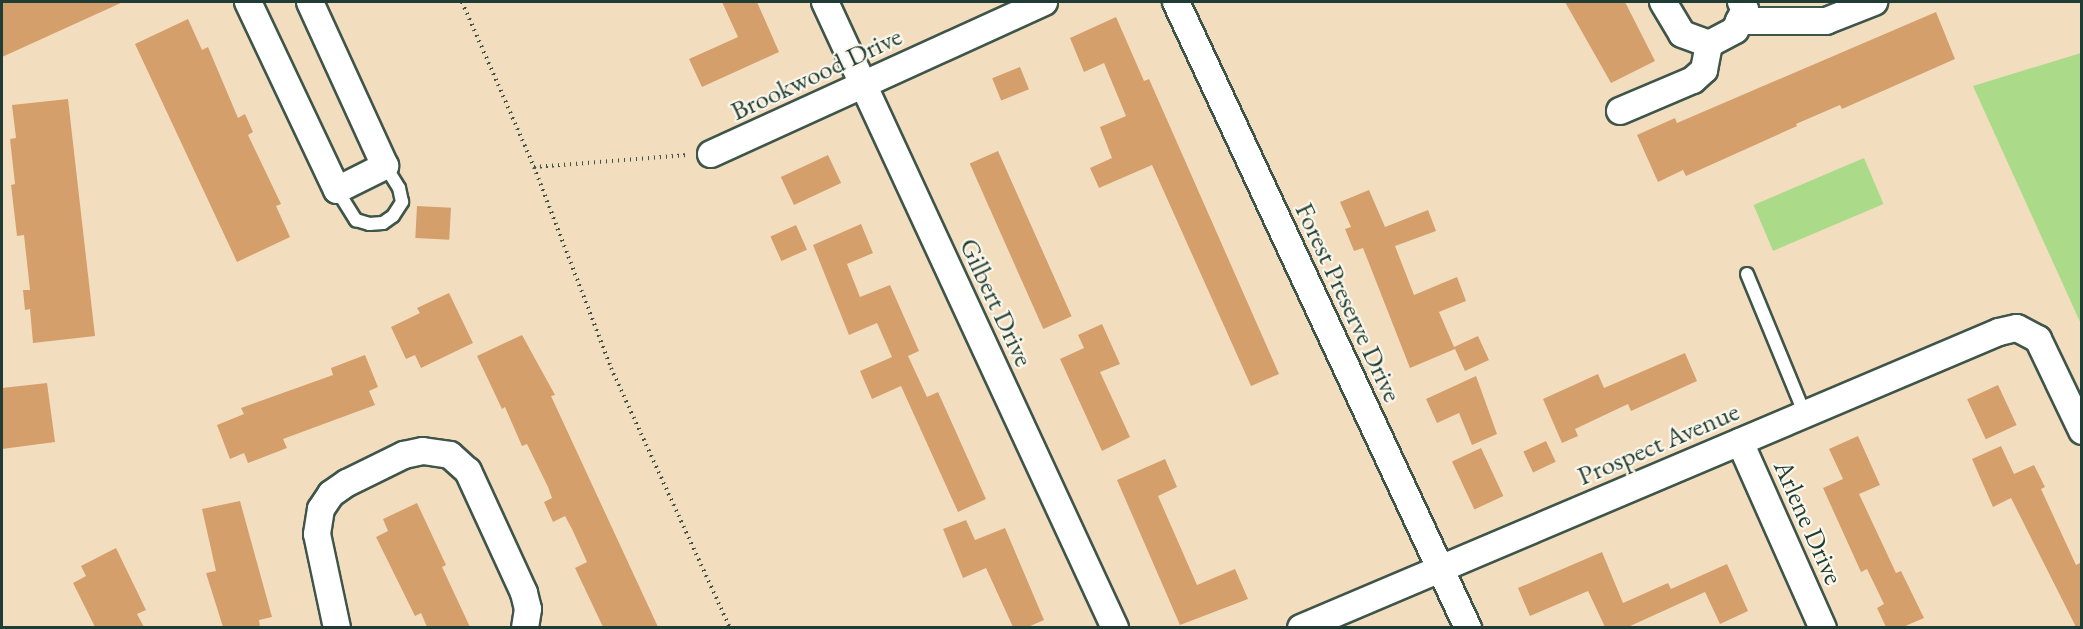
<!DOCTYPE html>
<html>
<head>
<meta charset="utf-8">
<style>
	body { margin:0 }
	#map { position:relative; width:2083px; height:629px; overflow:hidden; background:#f2debf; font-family:"EB Garamond",serif }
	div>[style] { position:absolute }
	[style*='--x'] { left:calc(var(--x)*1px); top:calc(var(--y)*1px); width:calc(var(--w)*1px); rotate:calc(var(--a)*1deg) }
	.green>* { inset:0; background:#abdb89; transform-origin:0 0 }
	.building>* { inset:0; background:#d59f6c; transform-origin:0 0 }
	.path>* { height:4px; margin-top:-2px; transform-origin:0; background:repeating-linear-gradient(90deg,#3f5549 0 1.5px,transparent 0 6px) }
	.roads { filter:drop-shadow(2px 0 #3f5549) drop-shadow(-2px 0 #3f5549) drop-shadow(0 2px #3f5549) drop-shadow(0 -2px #3f5549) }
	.service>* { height:12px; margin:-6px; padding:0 6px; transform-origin:6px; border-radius:6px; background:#fff }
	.minor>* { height:26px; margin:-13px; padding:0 13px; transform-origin:13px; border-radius:13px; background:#fff }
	span { translate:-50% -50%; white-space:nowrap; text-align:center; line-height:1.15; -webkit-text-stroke:4.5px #fbf7ec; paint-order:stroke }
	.street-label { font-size:27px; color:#1f3d34 }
	.frame { position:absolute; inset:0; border:3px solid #1f3d34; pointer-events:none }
</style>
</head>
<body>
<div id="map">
	<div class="green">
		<div style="clip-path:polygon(2081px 53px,2082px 53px,2081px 324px,1973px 86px)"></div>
		<div style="left:1864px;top:158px;width:50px;height:120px;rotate:67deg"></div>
	</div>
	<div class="building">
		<div style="clip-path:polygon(2px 2px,123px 2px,2px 57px)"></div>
		<div style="clip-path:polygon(722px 2px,757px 2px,779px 52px,702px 87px,689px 59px,738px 37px)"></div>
		<div style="clip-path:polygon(1565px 2px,1625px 2px,1655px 61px,1611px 83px)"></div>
		<div style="clip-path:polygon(1936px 12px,1955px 59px,1842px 109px,1840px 105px,1796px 124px,1797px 126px,1686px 176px,1683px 170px,1658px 182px,1637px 135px,1675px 118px,1677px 123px)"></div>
		<div style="clip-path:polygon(1116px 17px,1144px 81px,1149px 79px,1279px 374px,1251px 386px,1152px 165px,1099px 188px,1090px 168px,1112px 158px,1100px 127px,1126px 116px,1104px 63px,1084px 72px,1070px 38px)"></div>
		<div style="clip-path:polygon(188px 19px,202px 50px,208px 47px,238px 118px,245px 114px,253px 132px,248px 135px,281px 204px,276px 206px,290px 237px,237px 262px,135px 44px)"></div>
		<div style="left:1020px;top:67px;width:24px;height:30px;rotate:68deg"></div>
		<div style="clip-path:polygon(68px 99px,95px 336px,33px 343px,30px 309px,25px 310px,23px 290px,30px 290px,24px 235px,17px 236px,11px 185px,15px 184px,10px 139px,16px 138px,12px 105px)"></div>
		<div style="left:998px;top:151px;width:181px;height:31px;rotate:66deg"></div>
		<div style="left:828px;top:155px;width:31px;height:52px;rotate:65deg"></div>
		<div style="clip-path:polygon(1369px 190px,1385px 227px,1428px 210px,1436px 231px,1395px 246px,1414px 295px,1457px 277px,1466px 301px,1439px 312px,1454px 347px,1478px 336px,1489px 360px,1465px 371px,1455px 349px,1410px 368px,1363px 248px,1354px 251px,1345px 229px,1351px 227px,1340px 202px)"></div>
		<div style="left:417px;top:206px;width:34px;height:32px;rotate:3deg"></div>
		<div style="clip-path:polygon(861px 224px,873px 253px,847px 264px,860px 297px,890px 285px,919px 351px,908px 356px,927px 397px,938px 392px,986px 499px,958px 512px,901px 386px,872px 399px,860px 371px,892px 357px,877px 323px,849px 335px,813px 245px)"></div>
		<div style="left:796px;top:225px;width:27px;height:28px;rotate:66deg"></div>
		<div style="clip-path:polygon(449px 293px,473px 343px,421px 368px,415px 355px,406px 359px,391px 327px,420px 313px,417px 308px)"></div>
		<div style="clip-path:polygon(1102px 324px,1120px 364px,1100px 372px,1130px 437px,1102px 451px,1060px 359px,1084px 348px,1078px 335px)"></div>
		<div style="clip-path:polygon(522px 335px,555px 395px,551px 396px,658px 627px,603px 627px,575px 568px,587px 562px,572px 529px,565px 516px,553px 522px,544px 502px,552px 498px,548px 487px,527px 444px,522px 446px,505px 407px,502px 409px,477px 356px)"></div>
		<div style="clip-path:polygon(1685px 353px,1697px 381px,1631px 411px,1628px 404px,1575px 429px,1578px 436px,1562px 443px,1543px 399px,1598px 374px,1604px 388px)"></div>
		<div style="clip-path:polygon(365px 355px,378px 387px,369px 391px,375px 405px,283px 439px,287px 448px,248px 463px,244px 453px,230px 459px,217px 425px,244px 414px,241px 408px,333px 375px,331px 368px)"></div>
		<div style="clip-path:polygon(1476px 376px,1497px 434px,1472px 445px,1459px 413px,1437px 423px,1426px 399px)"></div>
		<div style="clip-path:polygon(47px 383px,55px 442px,2px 449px,2px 388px)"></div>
		<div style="left:1998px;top:385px;width:44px;height:34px;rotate:65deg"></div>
		<div style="clip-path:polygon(1858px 436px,1880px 485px,1859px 494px,1896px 573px,1901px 571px,1924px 618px,1903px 627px,1886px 627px,1877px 608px,1884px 604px,1867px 569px,1861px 572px,1823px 488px,1843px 479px,1829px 449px)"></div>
		<div style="left:1546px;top:441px;width:23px;height:25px;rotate:65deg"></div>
		<div style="clip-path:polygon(2001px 446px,2014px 474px,2034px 465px,2045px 487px,2041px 489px,2076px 565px,2082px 562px,2082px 627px,2076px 627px,2011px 498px,1993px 507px,1972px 459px)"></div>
		<div style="left:1481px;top:448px;width:53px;height:32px;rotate:65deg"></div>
		<div style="clip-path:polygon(1165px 459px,1177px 487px,1158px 496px,1197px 585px,1235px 569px,1248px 599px,1180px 625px,1117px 480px)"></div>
		<div style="clip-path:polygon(240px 501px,272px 617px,259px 620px,260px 627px,223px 627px,206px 573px,216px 571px,202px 509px)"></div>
		<div style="clip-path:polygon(417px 503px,446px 565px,442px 567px,470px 627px,427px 627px,421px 613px,415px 616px,376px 537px,388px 531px,383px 519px)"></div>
		<div style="clip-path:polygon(966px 520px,975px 540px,1005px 528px,1044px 620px,1028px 627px,1013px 627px,986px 568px,963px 578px,943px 529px)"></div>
		<div style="clip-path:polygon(116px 548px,146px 610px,137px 614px,144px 627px,95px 627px,73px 583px,86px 576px,81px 566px)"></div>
		<div style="clip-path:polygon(1602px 552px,1623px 603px,1668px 583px,1671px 589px,1727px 564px,1748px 611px,1720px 624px,1705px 592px,1628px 627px,1605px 627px,1588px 591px,1530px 616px,1518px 588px)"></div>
	</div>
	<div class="path">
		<div style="--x:462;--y:2;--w:180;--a:66.4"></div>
		<div style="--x:534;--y:167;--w:155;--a:-4.4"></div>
		<div style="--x:534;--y:167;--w:215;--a:69"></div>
		<div style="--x:611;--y:368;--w:286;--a:65.4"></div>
	</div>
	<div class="roads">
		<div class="service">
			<div style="--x:337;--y:190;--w:36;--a:58"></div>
			<div style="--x:356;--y:220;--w:14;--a:17"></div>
			<div style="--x:369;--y:224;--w:14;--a:-4"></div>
			<div style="--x:383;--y:223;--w:12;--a:-35"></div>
			<div style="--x:393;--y:216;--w:17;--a:-57"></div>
			<div style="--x:402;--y:202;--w:14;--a:-102"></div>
			<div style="--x:399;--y:188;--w:26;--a:-122"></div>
			<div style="--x:1747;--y:274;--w:152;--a:67.6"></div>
		</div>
		<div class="minor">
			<div style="--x:248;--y:2;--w:208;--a:64.7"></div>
			<div style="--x:337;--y:190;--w:54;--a:-26.6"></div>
			<div style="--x:385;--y:166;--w:180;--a:-114.6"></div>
			<div style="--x:825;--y:2;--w:690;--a:65.14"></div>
			<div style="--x:1176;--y:2;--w:691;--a:64.99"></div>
			<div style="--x:1663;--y:2;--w:37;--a:59"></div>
			<div style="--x:1682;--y:34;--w:29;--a:20"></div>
			<div style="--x:1709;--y:44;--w:30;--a:-28"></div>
			<div style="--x:1735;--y:30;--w:23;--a:-65"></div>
			<div style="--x:1745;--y:9;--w:8;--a:-120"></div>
			<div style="--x:1739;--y:21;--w:87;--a:0"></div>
			<div style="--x:1826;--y:21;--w:52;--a:-21.6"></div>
			<div style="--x:1620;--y:111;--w:79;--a:-23"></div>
			<div style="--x:1693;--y:80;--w:15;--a:-42"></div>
			<div style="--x:1704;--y:70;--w:26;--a:-79"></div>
			<div style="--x:711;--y:154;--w:366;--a:-24.5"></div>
			<div style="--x:1740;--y:442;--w:204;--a:66"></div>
			<div style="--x:337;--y:628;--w:96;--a:-102"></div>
			<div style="--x:317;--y:534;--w:25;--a:-81"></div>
			<div style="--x:321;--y:509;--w:18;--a:-56"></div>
			<div style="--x:331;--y:494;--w:19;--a:-35"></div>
			<div style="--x:347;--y:483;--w:64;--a:-26.2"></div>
			<div style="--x:404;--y:455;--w:19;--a:-12"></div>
			<div style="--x:423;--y:451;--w:27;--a:8"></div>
			<div style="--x:450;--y:455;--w:24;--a:42"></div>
			<div style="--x:468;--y:471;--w:134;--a:65.3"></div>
			<div style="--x:524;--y:593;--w:16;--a:76"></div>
			<div style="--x:528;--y:609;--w:19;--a:99"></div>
			<div style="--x:1301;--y:628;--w:758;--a:-22.98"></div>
			<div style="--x:1999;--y:332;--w:18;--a:-13"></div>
			<div style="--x:2017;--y:328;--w:24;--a:28"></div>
			<div style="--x:2038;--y:339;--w:102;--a:64.4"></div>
		</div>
	</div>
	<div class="street-label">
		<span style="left:816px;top:73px;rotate:-25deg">Brookwood Drive</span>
		<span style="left:997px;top:302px;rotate:65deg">Gilbert Drive</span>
		<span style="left:1349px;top:302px;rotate:65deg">Forest Preserve Drive</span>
		<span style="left:1658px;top:443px;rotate:-23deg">Prospect Avenue</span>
		<span style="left:1809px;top:522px;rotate:66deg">Arlene Drive</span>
	</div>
	<div class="frame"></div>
</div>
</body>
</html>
